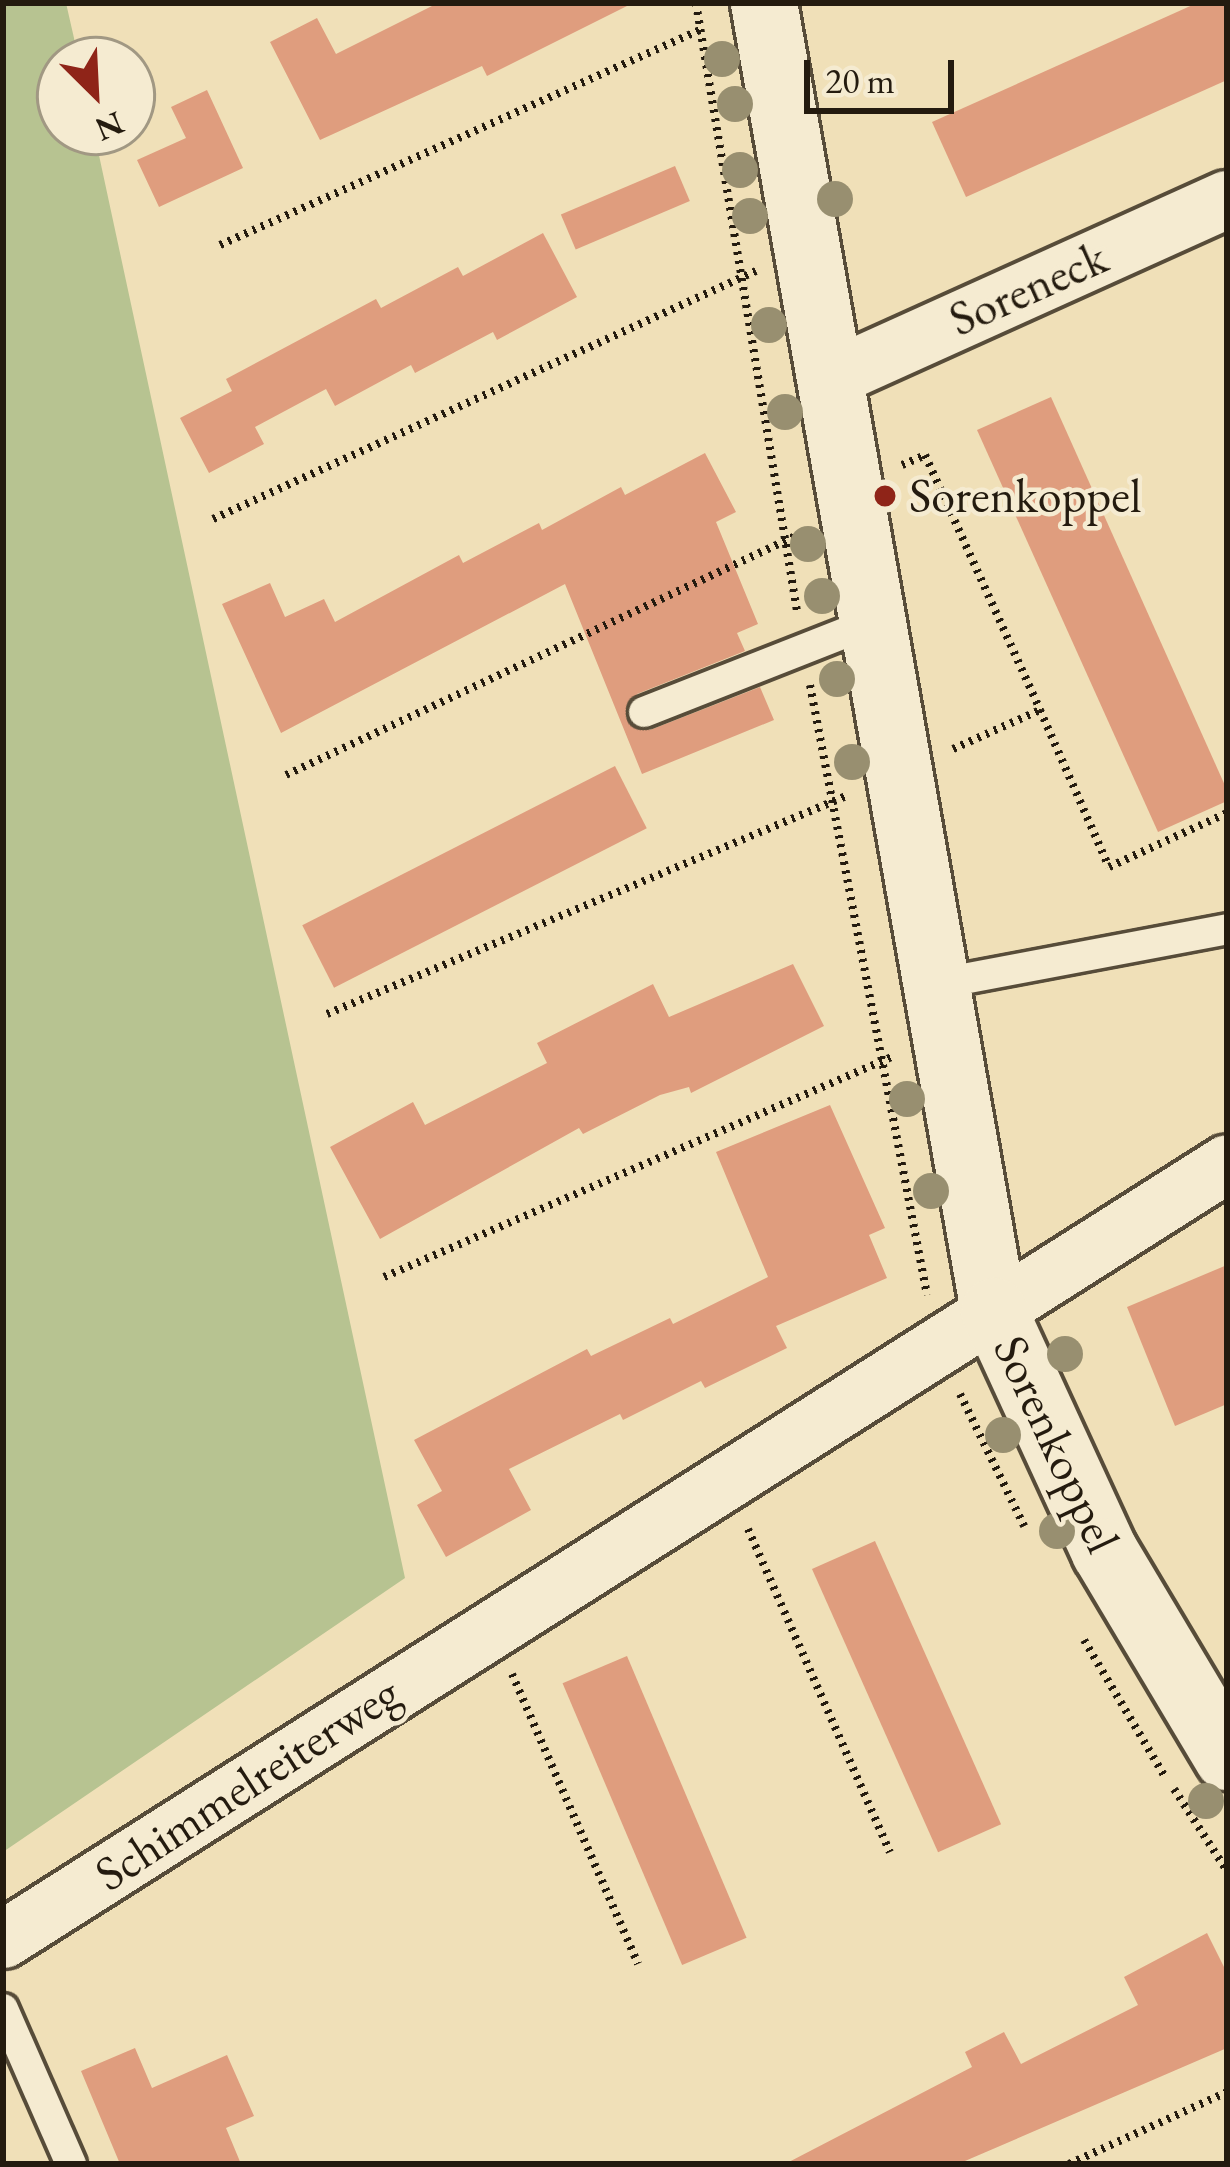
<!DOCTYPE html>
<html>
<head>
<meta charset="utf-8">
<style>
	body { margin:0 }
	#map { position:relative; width:1230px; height:2167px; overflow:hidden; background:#f0e0b8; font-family:"EB Garamond",serif }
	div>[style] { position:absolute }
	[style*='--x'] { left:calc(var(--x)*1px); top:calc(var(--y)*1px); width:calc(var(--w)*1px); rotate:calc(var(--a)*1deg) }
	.green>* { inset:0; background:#b7c391 }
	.building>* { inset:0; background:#df9d7e; transform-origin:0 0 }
	.path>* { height:8px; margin-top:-4px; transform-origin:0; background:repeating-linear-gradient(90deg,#241b0f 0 3px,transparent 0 9px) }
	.roads { filter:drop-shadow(3px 0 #574c39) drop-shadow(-3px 0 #574c39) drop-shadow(0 3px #574c39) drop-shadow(0 -3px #574c39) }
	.service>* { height:30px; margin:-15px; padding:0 15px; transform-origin:15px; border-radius:15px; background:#f5ebd1 }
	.minor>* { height:57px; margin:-28.5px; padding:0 28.5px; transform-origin:28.5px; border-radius:28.5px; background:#f5ebd1 }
	.tertiary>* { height:66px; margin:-33px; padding:0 33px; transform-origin:33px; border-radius:33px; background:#f5ebd1 }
	.trees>* { width:36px; height:36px; margin:-18px; border-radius:50%; background:#988f70 }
	.dots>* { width:33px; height:33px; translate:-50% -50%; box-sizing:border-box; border:6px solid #f5ebd1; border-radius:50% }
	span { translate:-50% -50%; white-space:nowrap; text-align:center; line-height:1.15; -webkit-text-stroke:9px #f5ebd1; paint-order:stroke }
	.street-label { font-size:48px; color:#241b0f }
	.poi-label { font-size:48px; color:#241b0f }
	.left { translate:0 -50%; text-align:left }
	.frame { position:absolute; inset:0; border:6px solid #241b0f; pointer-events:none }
	.north { position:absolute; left:36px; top:36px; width:120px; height:120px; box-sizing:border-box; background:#f5ebd1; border:3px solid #a19883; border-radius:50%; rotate:156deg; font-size:33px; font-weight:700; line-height:48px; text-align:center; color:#241b0f }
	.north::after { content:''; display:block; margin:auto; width:42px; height:54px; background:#8f2418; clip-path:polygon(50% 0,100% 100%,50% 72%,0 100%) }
	.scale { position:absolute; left:804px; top:60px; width:150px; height:54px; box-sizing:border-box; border:6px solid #241b0f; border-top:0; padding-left:15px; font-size:36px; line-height:42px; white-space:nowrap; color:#241b0f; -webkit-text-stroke:9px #f5ebd1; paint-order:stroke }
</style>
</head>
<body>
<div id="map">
	<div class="green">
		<div style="clip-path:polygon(3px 3px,66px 3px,79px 60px,60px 60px,60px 132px,94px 132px,405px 1578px,3px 1852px)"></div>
	</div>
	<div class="building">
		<div style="clip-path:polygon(438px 3px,633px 3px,487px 76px,482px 66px,320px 140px,270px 42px,317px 18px,336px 54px)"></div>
		<div style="clip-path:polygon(1197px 3px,1227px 3px,1227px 80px,966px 197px,932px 122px)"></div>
		<div style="clip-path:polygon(207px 90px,243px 168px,159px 207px,137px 160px,186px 138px,171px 107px)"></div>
		<div style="left:675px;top:166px;width:38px;height:124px;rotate:67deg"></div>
		<div style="clip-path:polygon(543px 233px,577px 297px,497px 340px,493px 332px,415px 373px,411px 365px,335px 406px,326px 389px,255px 427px,264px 444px,209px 473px,180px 418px,232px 391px,226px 379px,376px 299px,381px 308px,458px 267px,463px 276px)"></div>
		<div style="clip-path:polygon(1051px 397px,1227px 790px,1227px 801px,1158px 832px,977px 430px)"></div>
		<div style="clip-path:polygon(705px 453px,736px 512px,716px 522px,758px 624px,737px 633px,745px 651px,637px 694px,626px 718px,650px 730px,760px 687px,774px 720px,642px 774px,565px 584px,281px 733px,222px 604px,270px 583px,285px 617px,324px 599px,335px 622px,459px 555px,463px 563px,539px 523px,542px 530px,621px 487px,625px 495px)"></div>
		<div style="left:615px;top:766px;width:70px;height:351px;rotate:63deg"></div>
		<div style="clip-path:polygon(793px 964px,824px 1026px,691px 1093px,689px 1087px,660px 1095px,583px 1134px,579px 1128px,380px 1239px,330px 1147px,413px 1102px,425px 1125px,547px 1063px,537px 1043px,653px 984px,669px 1017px)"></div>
		<div style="clip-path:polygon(830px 1105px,885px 1228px,869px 1235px,887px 1278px,776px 1326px,787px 1348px,705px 1388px,701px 1381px,623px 1420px,620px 1414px,509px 1469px,531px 1510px,446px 1557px,417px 1505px,442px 1491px,414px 1440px,587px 1349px,591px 1356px,670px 1318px,673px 1324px,768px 1277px,716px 1152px)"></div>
		<div style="clip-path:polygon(1227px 1265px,1227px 1404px,1175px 1426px,1127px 1307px)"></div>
		<div style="left:875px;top:1541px;width:310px;height:69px;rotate:66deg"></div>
		<div style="left:627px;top:1656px;width:306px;height:70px;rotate:67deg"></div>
		<div style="clip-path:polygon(1207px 1933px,1227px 1973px,1227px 2048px,958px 2164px,785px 2164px,972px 2067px,965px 2052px,1004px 2032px,1021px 2064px,1138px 2005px,1124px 1977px)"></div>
		<div style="clip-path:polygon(135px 2048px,152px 2088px,227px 2055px,254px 2116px,226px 2128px,241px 2164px,120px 2164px,81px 2071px)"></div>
	</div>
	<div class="path">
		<div style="--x:696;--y:3;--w:616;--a:80.57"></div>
		<div style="--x:220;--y:245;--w:528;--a:-24.14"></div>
		<div style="--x:902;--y:465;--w:25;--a:-23"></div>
		<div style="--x:925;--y:455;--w:280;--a:65.7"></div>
		<div style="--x:213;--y:519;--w:597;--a:-24.55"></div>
		<div style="--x:810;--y:685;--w:621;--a:79.14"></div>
		<div style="--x:953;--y:749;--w:95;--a:-24.1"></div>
		<div style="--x:1040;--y:710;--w:171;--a:66.3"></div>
		<div style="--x:1109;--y:867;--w:130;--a:-24.6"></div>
		<div style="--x:286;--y:775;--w:570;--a:-25.13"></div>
		<div style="--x:327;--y:1014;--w:563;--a:-22.78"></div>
		<div style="--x:384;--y:1277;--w:556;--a:-23.43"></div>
		<div style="--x:960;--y:1394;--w:147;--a:64.1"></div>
		<div style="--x:748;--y:1529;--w:353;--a:66.3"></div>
		<div style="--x:1084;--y:1640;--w:159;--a:59.4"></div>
		<div style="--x:512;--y:1674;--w:316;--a:66.5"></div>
		<div style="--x:1174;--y:1789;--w:98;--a:57.1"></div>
		<div style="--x:1069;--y:2164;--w:174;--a:-24.5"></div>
	</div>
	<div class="roads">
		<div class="service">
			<div style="--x:644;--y:712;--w:246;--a:-21.5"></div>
			<div style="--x:937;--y:984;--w:295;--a:-10.7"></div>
			<div style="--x:3;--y:2009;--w:169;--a:66.3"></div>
		</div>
		<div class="minor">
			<div style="--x:830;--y:378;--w:435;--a:-24.3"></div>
			<div style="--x:3;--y:1939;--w:1449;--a:-32.37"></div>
		</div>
		<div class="tertiary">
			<div style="--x:764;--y:3;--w:1328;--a:80.03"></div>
			<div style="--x:994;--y:1311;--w:265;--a:65.3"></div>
			<div style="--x:1105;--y:1552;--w:239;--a:59.2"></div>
		</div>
	</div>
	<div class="trees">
		<div style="left:722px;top:59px"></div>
		<div style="left:735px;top:104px"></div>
		<div style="left:740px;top:170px"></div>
		<div style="left:835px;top:199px"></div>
		<div style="left:750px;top:216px"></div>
		<div style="left:769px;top:325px"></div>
		<div style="left:785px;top:412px"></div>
		<div style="left:808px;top:544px"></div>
		<div style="left:822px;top:596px"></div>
		<div style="left:837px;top:679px"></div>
		<div style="left:852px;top:762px"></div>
		<div style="left:907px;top:1099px"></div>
		<div style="left:931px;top:1191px"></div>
		<div style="left:1065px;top:1354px"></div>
		<div style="left:1003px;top:1435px"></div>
		<div style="left:1057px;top:1531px"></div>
		<div style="left:1206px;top:1801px"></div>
	</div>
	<div class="dots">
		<div style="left:885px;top:496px;background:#8f2418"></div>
	</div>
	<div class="street-label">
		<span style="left:1028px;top:288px;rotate:-24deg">Soreneck</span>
		<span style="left:1057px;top:1444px;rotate:65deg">Sorenkoppel</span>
		<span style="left:247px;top:1783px;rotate:-33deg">Schimmelreiterweg</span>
	</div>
	<div class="poi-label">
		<span class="left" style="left:909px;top:496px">Sorenkoppel</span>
	</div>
	<div class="frame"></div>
	<div class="north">N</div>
	<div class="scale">20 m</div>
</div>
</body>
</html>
